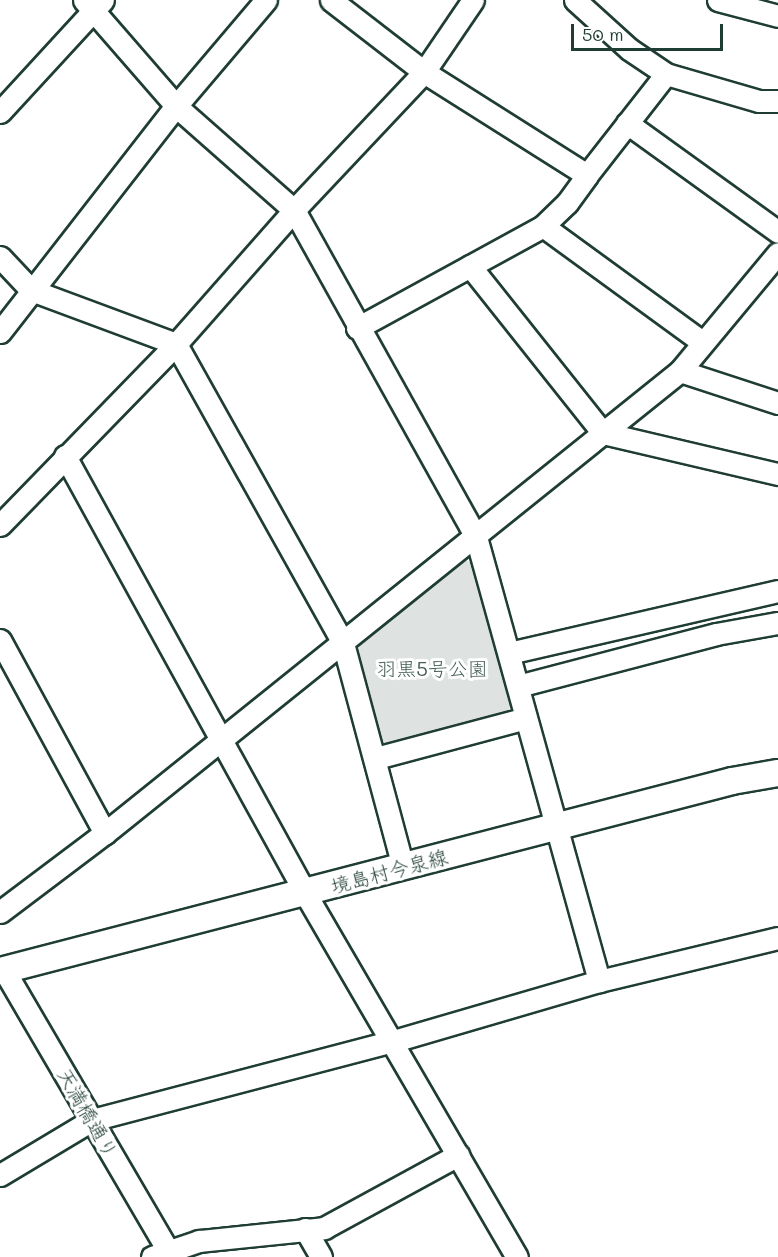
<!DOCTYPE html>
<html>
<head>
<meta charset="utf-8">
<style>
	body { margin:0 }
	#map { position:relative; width:778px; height:1257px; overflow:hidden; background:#fff; font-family:Mali,"Klee One",sans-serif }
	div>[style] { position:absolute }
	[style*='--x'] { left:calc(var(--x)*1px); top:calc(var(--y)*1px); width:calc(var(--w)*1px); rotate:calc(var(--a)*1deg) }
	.green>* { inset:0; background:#dee3e2 }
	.roads { filter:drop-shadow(2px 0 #1f3d34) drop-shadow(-2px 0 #1f3d34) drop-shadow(0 2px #1f3d34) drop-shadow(0 -2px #1f3d34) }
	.minor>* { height:21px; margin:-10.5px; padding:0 10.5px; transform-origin:10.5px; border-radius:10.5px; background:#fff }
	.major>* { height:26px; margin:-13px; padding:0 13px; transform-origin:13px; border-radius:13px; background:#fff }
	span { translate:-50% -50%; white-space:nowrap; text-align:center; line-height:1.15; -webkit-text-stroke:6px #fff; paint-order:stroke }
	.park-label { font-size:20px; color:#455e57 }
	.street-label { font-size:20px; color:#1f3d34 }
	.scale { position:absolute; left:571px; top:24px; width:152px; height:27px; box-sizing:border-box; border:3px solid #1f3d34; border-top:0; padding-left:8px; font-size:18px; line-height:21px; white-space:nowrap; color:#1f3d34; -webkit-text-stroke:4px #fff; paint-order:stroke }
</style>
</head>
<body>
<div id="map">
	<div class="green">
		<div style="clip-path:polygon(462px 559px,475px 564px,511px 706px,504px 716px,393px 748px,383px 745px,357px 653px,363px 637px)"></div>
	</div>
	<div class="roads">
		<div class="minor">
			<div style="--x:84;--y:0;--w:140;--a:49"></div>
			<div style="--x:176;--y:106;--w:157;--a:41.4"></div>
			<div style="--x:294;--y:210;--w:374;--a:60.9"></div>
			<div style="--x:476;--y:537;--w:461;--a:74.5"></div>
			<div style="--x:331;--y:0;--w:118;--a:37.7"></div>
			<div style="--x:424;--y:72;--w:193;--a:32.3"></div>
			<div style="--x:587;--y:175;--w:128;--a:-52"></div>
			<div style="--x:575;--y:0;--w:73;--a:42.2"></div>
			<div style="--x:629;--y:49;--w:45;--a:34"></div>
			<div style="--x:666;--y:74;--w:97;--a:16.2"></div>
			<div style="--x:759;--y:101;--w:19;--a:0"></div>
			<div style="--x:718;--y:0;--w:62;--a:14.9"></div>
			<div style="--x:0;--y:112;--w:152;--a:-47.4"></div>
			<div style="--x:627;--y:123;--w:186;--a:35.8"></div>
			<div style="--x:543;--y:226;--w:197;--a:36.1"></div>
			<div style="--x:0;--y:257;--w:45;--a:46.8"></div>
			<div style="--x:31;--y:290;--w:155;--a:20.4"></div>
			<div style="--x:176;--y:344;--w:342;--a:60.8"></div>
			<div style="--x:343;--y:643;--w:232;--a:75"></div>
			<div style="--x:470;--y:266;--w:213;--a:51.5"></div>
			<div style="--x:603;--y:433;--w:180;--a:13.2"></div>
			<div style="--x:357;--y:328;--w:212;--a:-28.7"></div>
			<div style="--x:543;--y:226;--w:33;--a:-44"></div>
			<div style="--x:567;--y:203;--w:34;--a:-54"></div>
			<div style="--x:0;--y:332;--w:286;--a:-52.1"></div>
			<div style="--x:176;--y:106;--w:139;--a:-49.7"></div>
			<div style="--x:680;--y:371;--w:103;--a:18.1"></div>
			<div style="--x:65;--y:456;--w:499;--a:61.2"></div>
			<div style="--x:305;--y:893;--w:421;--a:59.8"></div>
			<div style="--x:0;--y:525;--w:252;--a:-45.8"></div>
			<div style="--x:176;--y:344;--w:179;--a:-48.6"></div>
			<div style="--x:294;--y:210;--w:190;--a:-46.7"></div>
			<div style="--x:424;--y:72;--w:87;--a:-55.8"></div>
			<div style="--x:0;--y:640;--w:220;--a:61.5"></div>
			<div style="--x:509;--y:653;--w:276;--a:-13"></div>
			<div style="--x:518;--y:686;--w:205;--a:-14.7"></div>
			<div style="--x:716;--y:634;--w:63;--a:-10.1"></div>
			<div style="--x:376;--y:758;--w:155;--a:-14.9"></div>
			<div style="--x:0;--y:912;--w:131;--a:-37"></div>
			<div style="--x:105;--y:833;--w:738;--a:-38.78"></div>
			<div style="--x:680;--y:371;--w:153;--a:-50.3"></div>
			<div style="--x:4;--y:970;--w:333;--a:59.7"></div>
			<div style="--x:0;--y:1175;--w:107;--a:-30.9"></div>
			<div style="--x:92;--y:1120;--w:312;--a:-14.7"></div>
			<div style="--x:394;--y:1041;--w:214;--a:-16.3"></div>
			<div style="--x:599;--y:981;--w:184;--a:-13.5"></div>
			<div style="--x:305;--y:1229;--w:32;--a:60"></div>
			<div style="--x:152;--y:1257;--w:50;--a:-18.8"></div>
			<div style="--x:199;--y:1241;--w:126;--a:-5.9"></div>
			<div style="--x:324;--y:1228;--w:153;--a:-28.6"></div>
		</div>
		<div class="major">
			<div style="--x:0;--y:971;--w:756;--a:-14.55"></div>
			<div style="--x:732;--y:781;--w:47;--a:-9.9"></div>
		</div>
	</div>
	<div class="park-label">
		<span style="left:432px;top:668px">羽黒5号公園</span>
	</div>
	<div class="street-label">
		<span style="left:389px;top:871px;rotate:-15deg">境島村今泉線</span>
		<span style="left:88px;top:1113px;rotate:60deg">天満橋通り</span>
	</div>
	<div class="scale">50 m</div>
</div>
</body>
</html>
